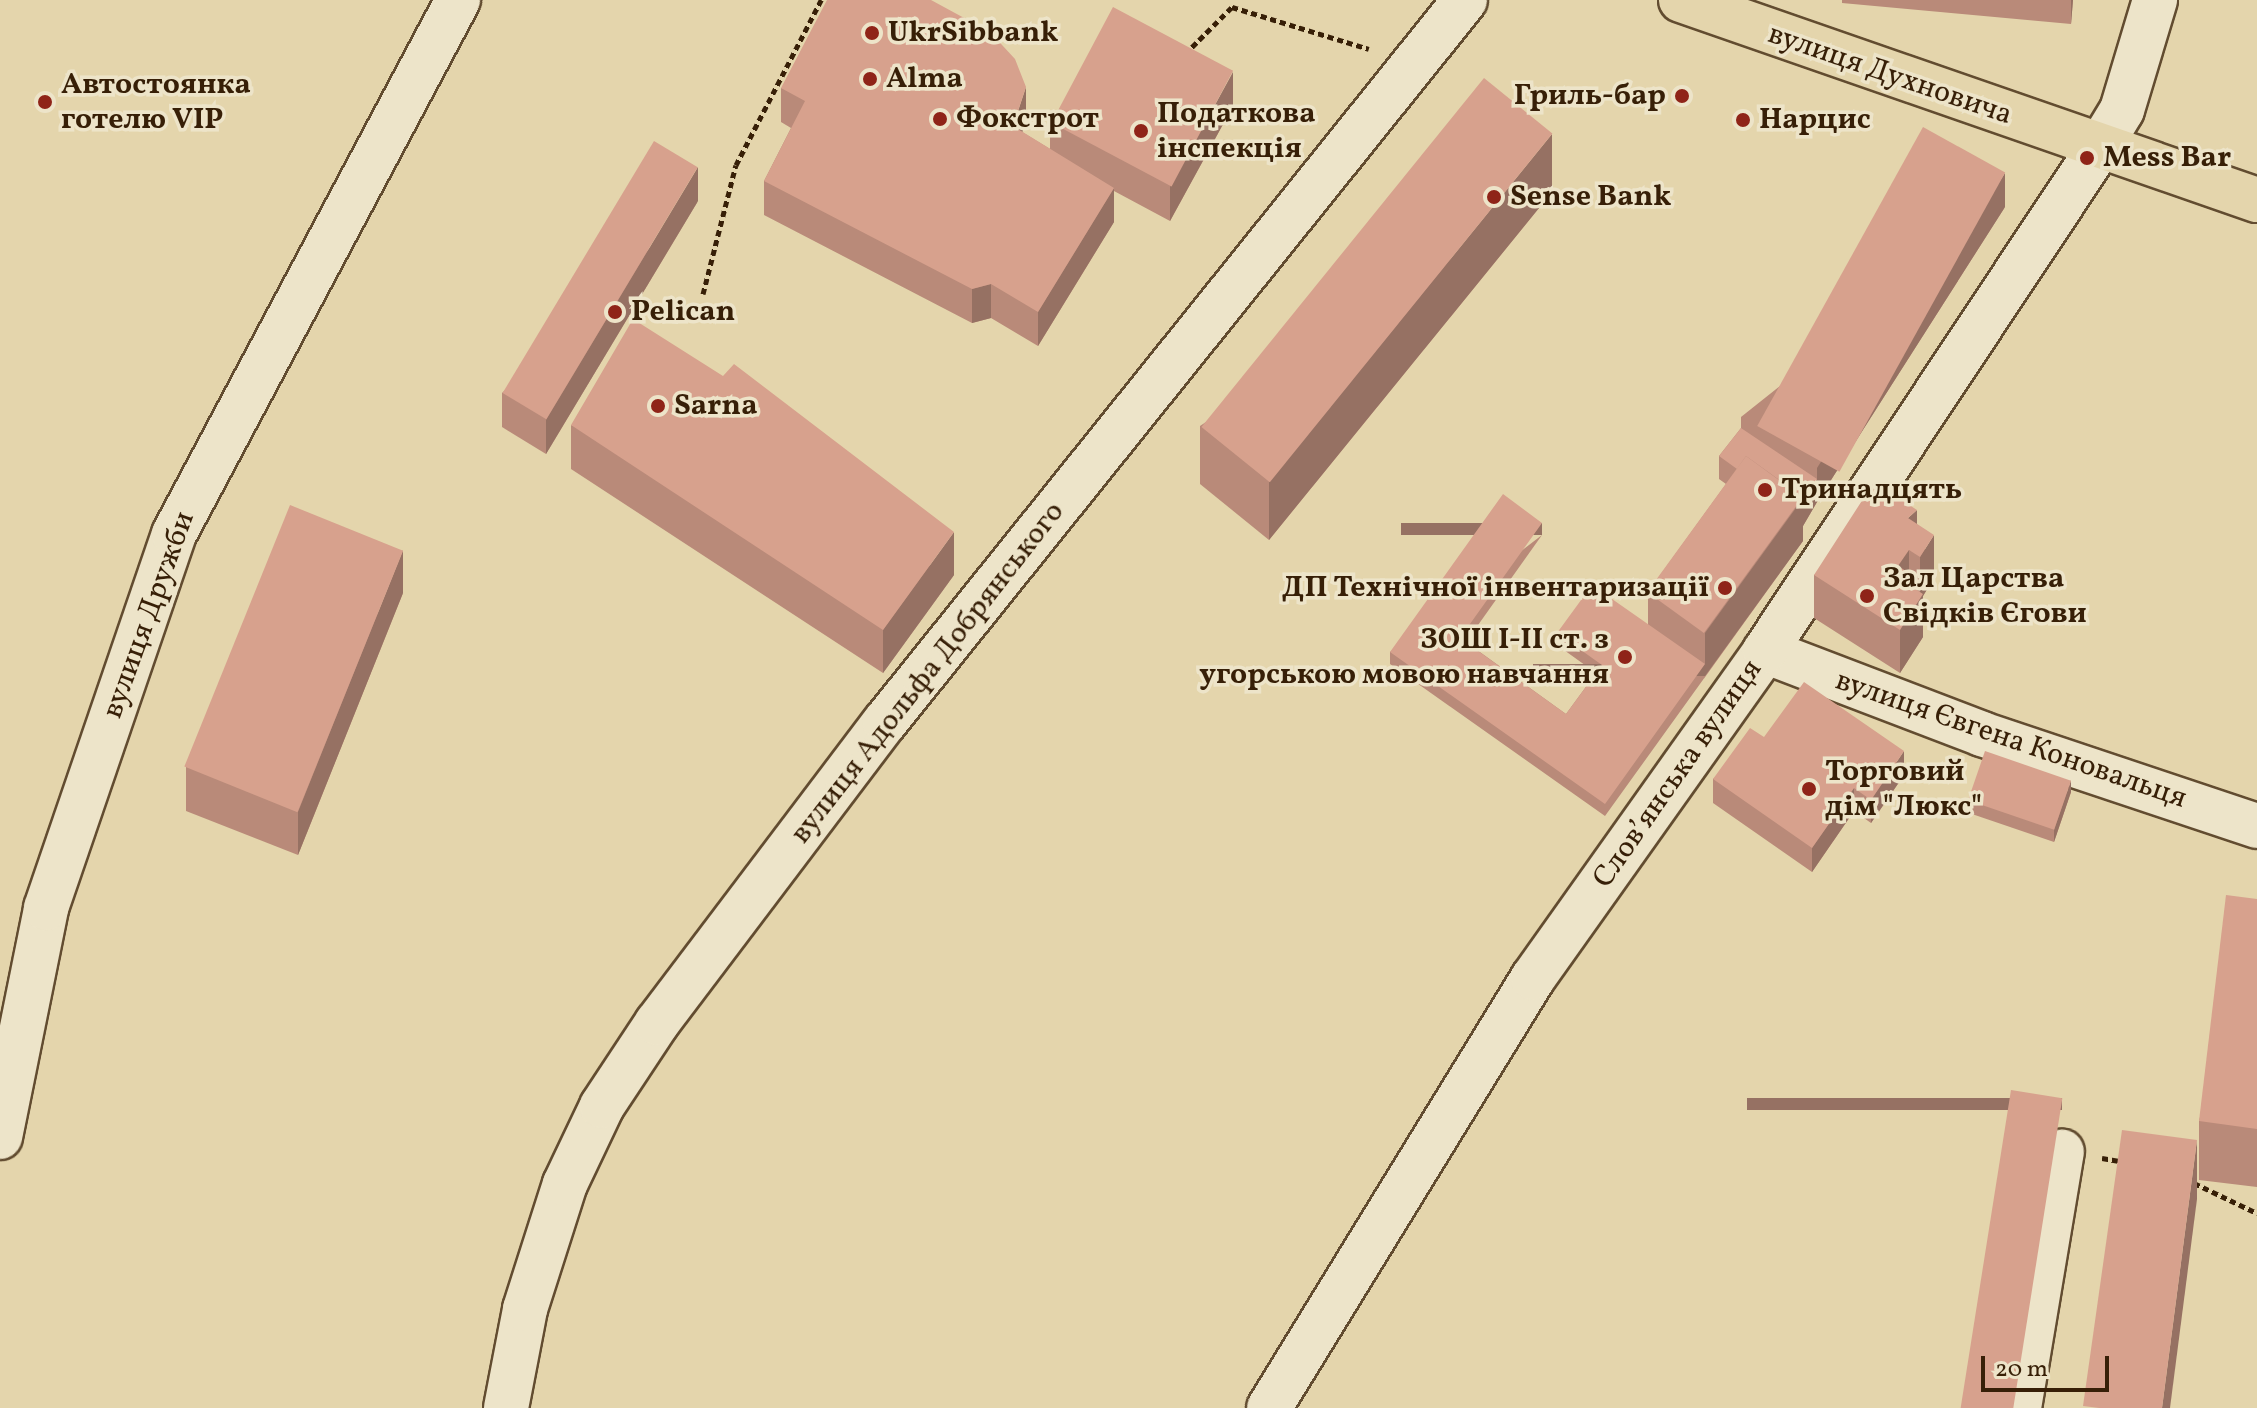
<!DOCTYPE html>
<html>
<head>
<meta charset="utf-8">
<style>
	body { margin:0 }
	#map { position:relative; width:2257px; height:1408px; overflow:hidden; background:#e4d5ac; font-family:Vollkorn,serif }
	div>[style] { position:absolute }
	[style*='--x'] { left:calc(var(--x)*1px); top:calc(var(--y)*1px); width:calc(var(--w)*1px); rotate:calc(var(--a)*1deg) }
	.path>* { height:5px; margin-top:-2.5px; transform-origin:0; background:repeating-linear-gradient(90deg,#371f07 0 6px,transparent 0 10px) }
	.roads { filter:drop-shadow(2px 0 #624c30) drop-shadow(-2px 0 #624c30) drop-shadow(0 2px #624c30) drop-shadow(0 -2px #624c30) }
	.minor>* { height:44px; margin:-22px; padding:0 22px; transform-origin:22px; border-radius:22px; background:#ede4c9 }
	.major>* { height:44px; margin:-22px; padding:0 22px; transform-origin:22px; border-radius:22px; background:#e4d5ac }
	.wall>* { inset:0; background:#b98a79 }
	.shaded-wall>* { inset:0; background:#967163; transform-origin:0 0 }
	.building>* { inset:0; background:#d7a18d; transform-origin:0 0 }
	.dots>* { width:22px; height:22px; translate:-50% -50%; box-sizing:border-box; border:4px solid #ede4c9; border-radius:50% }
	span { translate:-50% -50%; white-space:nowrap; text-align:center; line-height:1.15; -webkit-text-stroke:7px #ede4c9; paint-order:stroke }
	.poi-label { font-size:30px; color:#371f07; font-weight:700 }
	.left { translate:0 -50%; text-align:left }
	.right { translate:-100% -50%; text-align:right }
	.street-label { font-size:30px; color:#371f07 }
	.scale { position:absolute; left:1981px; top:1356px; width:128px; height:36px; box-sizing:border-box; border:4px solid #371f07; border-top:0; padding-left:10px; font-size:24px; line-height:28px; white-space:nowrap; color:#371f07; -webkit-text-stroke:6px #ede4c9; paint-order:stroke }
</style>
</head>
<body>
<div id="map">
	<div class="path">
		<div style="--x:1185;--y:54;--w:66;--a:-45"></div>
		<div style="--x:1232;--y:7;--w:143;--a:17"></div>
		<div style="--x:703;--y:294;--w:133;--a:-75.7"></div>
		<div style="--x:736;--y:165;--w:186;--a:-62.7"></div>
		<div style="--x:2102;--y:1158;--w:22;--a:10"></div>
		<div style="--x:2194;--y:1183;--w:70;--a:25.5"></div>
	</div>
	<div class="roads">
		<div class="minor">
			<div style="--x:1765;--y:651;--w:232;--a:20.9"></div>
			<div style="--x:1982;--y:734;--w:290;--a:18.5"></div>
			<div style="--x:0;--y:1137;--w:234;--a:-78.6"></div>
			<div style="--x:46;--y:908;--w:395;--a:-71.1"></div>
			<div style="--x:174;--y:534;--w:605;--a:-61.99"></div>
			<div style="--x:506;--y:1408;--w:101;--a:-79.1"></div>
			<div style="--x:525;--y:1309;--w:131;--a:-72.3"></div>
			<div style="--x:565;--y:1184;--w:86;--a:-64.6"></div>
			<div style="--x:602;--y:1106;--w:100;--a:-56.5"></div>
			<div style="--x:657;--y:1023;--w:378;--a:-52.9"></div>
			<div style="--x:885;--y:722;--w:926;--a:-51.22"></div>
			<div style="--x:1269;--y:1408;--w:505;--a:-58.45"></div>
			<div style="--x:1533;--y:978;--w:401;--a:-54.6"></div>
			<div style="--x:1765;--y:651;--w:604;--a:-56.42"></div>
			<div style="--x:2099;--y:148;--w:44;--a:-58.8"></div>
			<div style="--x:2122;--y:110;--w:115;--a:-73.3"></div>
			<div style="--x:2019;--y:1408;--w:260;--a:-80.5"></div>
		</div>
		<div class="major">
			<div style="--x:1681;--y:0;--w:610;--a:19.15"></div>
		</div>
	</div>
	<div class="wall">
		<div style="clip-path:polygon(1842px 0,2073px 0,2071px 24px,1842px 3px)"></div>
		<div style="clip-path:polygon(781px 88px,1026px 121px,1022px 132px,1050px 149px,1050px 122px,1233px 106px,1170px 221px,1114px 191px,1114px 222px,1038px 346px,991px 318px,972px 323px,764px 215px,764px 181px,791px 128px,781px 122px)"></div>
		<div style="clip-path:polygon(1552px 192px,1269px 540px,1200px 484px,1200px 426px)"></div>
		<div style="clip-path:polygon(698px 201px,546px 454px,502px 427px,502px 393px)"></div>
		<div style="clip-path:polygon(2005px 207px,1817px 502px,1803px 526px,1803px 541px,1605px 816px,1390px 664px,1390px 652px,1542px 535px,1466px 642px,1566px 714px,1596px 673px,1557px 645px,1557px 633px,1648px 624px,1648px 592px,1726px 484px,1719px 479px,1719px 456px,1741px 428px,1741px 417px)"></div>
		<div style="clip-path:polygon(571px 425px,954px 575px,883px 673px,571px 469px)"></div>
		<div style="clip-path:polygon(1917px 524px,1934px 578px,1923px 596px,1923px 637px,1900px 673px,1814px 618px,1814px 575px)"></div>
		<div style="clip-path:polygon(403px 593px,298px 855px,186px 811px,186px 767px)"></div>
		<div style="clip-path:polygon(1764px 737px,1904px 775px,1871px 823px,1854px 811px,1812px 872px,1713px 803px,1713px 779px)"></div>
		<div style="clip-path:polygon(2071px 792px,2054px 842px,1969px 813px,1969px 801px)"></div>
		<div style="clip-path:polygon(2257px 899px,2257px 1187px,2199px 1180px,2199px 1121px)"></div>
	</div>
	<div class="shaded-wall">
		<div style="clip-path:polygon(2071px 0,2073px 0,2071px 24px)"></div>
		<div style="clip-path:polygon(1233px 72px,1233px 106px,1170px 221px,1170px 187px)"></div>
		<div style="clip-path:polygon(1026px 87px,1026px 121px,1013px 160px,1013px 126px)"></div>
		<div style="clip-path:polygon(1552px 134px,1552px 192px,1269px 540px,1269px 482px)"></div>
		<div style="clip-path:polygon(698px 167px,698px 201px,546px 454px,546px 420px)"></div>
		<div style="clip-path:polygon(2005px 173px,2005px 207px,1817px 502px,1803px 526px,1803px 541px,1705px 676px,1705px 633px,1817px 479px,1817px 468px)"></div>
		<div style="clip-path:polygon(1114px 188px,1114px 222px,1038px 346px,1038px 312px)"></div>
		<div style="clip-path:polygon(991px 284px,991px 318px,972px 323px,972px 289px)"></div>
		<div style="clip-path:polygon(1917px 510px,1917px 553px,1909px 550px,1909px 593px,1898px 566px,1908px 518px)"></div>
		<div style="left:1542px;top:523px;width:12px;height:141px;rotate:90deg"></div>
		<div style="clip-path:polygon(954px 532px,954px 575px,883px 673px,883px 630px)"></div>
		<div style="clip-path:polygon(1934px 535px,1934px 578px,1923px 596px,1923px 637px,1900px 673px,1900px 630px,1909px 585px,1914px 576px,1914px 607px,1920px 598px,1920px 557px)"></div>
		<div style="clip-path:polygon(403px 550px,403px 593px,298px 855px,298px 812px)"></div>
		<div style="left:1705px;top:664px;width:12px;height:172px;rotate:90deg"></div>
		<div style="clip-path:polygon(1904px 751px,1904px 775px,1871px 823px,1871px 800px)"></div>
		<div style="clip-path:polygon(2071px 780px,2071px 792px,2054px 842px,2054px 830px)"></div>
		<div style="clip-path:polygon(1854px 788px,1854px 811px,1812px 872px,1812px 848px)"></div>
		<div style="left:2062px;top:1098px;width:12px;height:315px;rotate:90deg"></div>
		<div style="clip-path:polygon(2197px 1140px,2197px 1199px,2170px 1408px,2162px 1408px)"></div>
	</div>
	<div class="building">
		<div style="clip-path:polygon(827px 0,931px 0,990px 32px,1015px 59px,1026px 87px,1013px 126px,1114px 188px,1038px 312px,991px 284px,972px 289px,764px 181px,805px 101px,781px 88px)"></div>
		<div style="left:1113px;top:7px;width:136px;height:131px;rotate:28deg"></div>
		<div style="left:1484px;top:78px;width:88px;height:449px;rotate:39deg"></div>
		<div style="left:1923px;top:127px;width:94px;height:342px;rotate:29deg"></div>
		<div style="left:654px;top:141px;width:51px;height:294px;rotate:31deg"></div>
		<div style="clip-path:polygon(633px 319px,723px 376px,734px 364px,954px 532px,883px 630px,571px 425px)"></div>
		<div style="clip-path:polygon(1741px 428px,1817px 479px,1803px 503px,1803px 497px,1746px 456px,1737px 469px,1719px 456px)"></div>
		<div style="left:1746px;top:456px;width:70px;height:168px;rotate:36deg"></div>
		<div style="clip-path:polygon(1874px 482px,1917px 510px,1908px 518px,1934px 535px,1920px 557px,1909px 550px,1898px 566px,1914px 576px,1909px 585px,1923px 594px,1900px 630px,1814px 575px)"></div>
		<div style="clip-path:polygon(1503px 494px,1542px 523px,1460px 638px,1566px 714px,1602px 665px,1557px 633px,1592px 585px,1705px 664px,1605px 804px,1390px 652px)"></div>
		<div style="left:290px;top:505px;width:122px;height:282px;rotate:22deg"></div>
		<div style="clip-path:polygon(1804px 682px,1904px 751px,1871px 800px,1854px 788px,1812px 848px,1713px 779px,1750px 728px,1764px 737px)"></div>
		<div style="left:1985px;top:751px;width:91px;height:52px;rotate:19deg"></div>
		<div style="clip-path:polygon(2226px 895px,2257px 899px,2257px 1129px,2199px 1121px)"></div>
		<div style="left:2011px;top:1090px;width:52px;height:323px;rotate:9deg"></div>
		<div style="clip-path:polygon(2122px 1130px,2197px 1140px,2162px 1408px,2099px 1408px,2083px 1406px)"></div>
	</div>
	<div class="dots">
		<div style="left:872px;top:33px;background:#8f2418"></div>
		<div style="left:870px;top:79px;background:#8f2418"></div>
		<div style="left:1682px;top:96px;background:#8f2418"></div>
		<div style="left:45px;top:102px;background:#8f2418"></div>
		<div style="left:940px;top:119px;background:#8f2418"></div>
		<div style="left:1743px;top:120px;background:#8f2418"></div>
		<div style="left:1141px;top:131px;background:#8f2418"></div>
		<div style="left:2087px;top:158px;background:#8f2418"></div>
		<div style="left:1494px;top:197px;background:#8f2418"></div>
		<div style="left:615px;top:312px;background:#8f2418"></div>
		<div style="left:658px;top:406px;background:#8f2418"></div>
		<div style="left:1765px;top:490px;background:#8f2418"></div>
		<div style="left:1725px;top:588px;background:#8f2418"></div>
		<div style="left:1867px;top:596px;background:#8f2418"></div>
		<div style="left:1625px;top:657px;background:#8f2418"></div>
		<div style="left:1809px;top:789px;background:#8f2418"></div>
	</div>
	<div class="poi-label">
		<span class="left" style="left:888px;top:33px">UkrSibbank</span>
		<span class="left" style="left:886px;top:79px">Alma</span>
		<span class="left" style="left:61px;top:102px">Автостоянка<br>готелю VIP</span>
		<span class="right" style="left:1666px;top:96px">Гриль-бар</span>
		<span class="left" style="left:1157px;top:131px">Податкова<br>інспекція</span>
		<span class="left" style="left:956px;top:119px">Фокстрот</span>
		<span class="left" style="left:1759px;top:120px">Нарцис</span>
		<span class="left" style="left:2103px;top:158px">Mess Bar</span>
		<span class="left" style="left:1510px;top:197px">Sense Bank</span>
		<span class="left" style="left:631px;top:312px">Pelican</span>
		<span class="left" style="left:674px;top:406px">Sarna</span>
		<span class="left" style="left:1781px;top:490px">Тринадцять</span>
		<span class="left" style="left:1883px;top:596px">Зал Царства<br>Свідків Єгови</span>
		<span class="right" style="left:1709px;top:588px">ДП Технічної інвентаризації</span>
		<span class="right" style="left:1609px;top:657px">ЗОШ І-ІІ ст. з<br>угорською мовою навчання</span>
		<span class="left" style="left:1825px;top:789px">Торговий<br>дім "Люкс"</span>
	</div>
	<div class="street-label">
		<span style="left:1890px;top:75px;rotate:19deg">вулиця Духновича</span>
		<span style="left:149px;top:615px;rotate:-70deg">вулиця Дружби</span>
		<span style="left:928px;top:673px;rotate:-52deg">вулиця Адольфа Добрянського</span>
		<span style="left:2011px;top:740px;rotate:19deg">вулиця Євгена Коновальця</span>
		<span style="left:1678px;top:774px;rotate:-55deg">Словʼянська вулиця</span>
	</div>
	<div class="scale">20 m</div>
</div>
</body>
</html>
